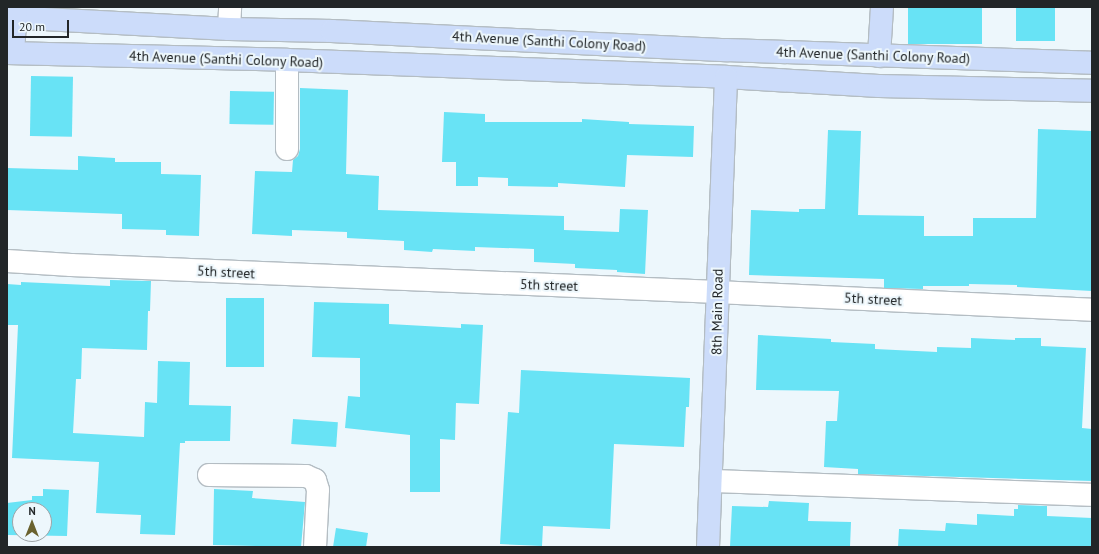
<!DOCTYPE html>
<html>
<head>
<meta charset="utf-8">
<style>
	body { margin:0 }
	#map { position:relative; width:1099px; height:554px; overflow:hidden; background:#edf7fc; font-family:"PT Sans",sans-serif }
	div>[style] { position:absolute }
	[style*='--x'] { left:calc(var(--x)*1px); top:calc(var(--y)*1px); width:calc(var(--w)*1px); rotate:calc(var(--a)*1deg) }
	.building>* { inset:0; background:#68e3f5; transform-origin:0 0 }
	.roads { filter:drop-shadow(1px 0 #b4bdc3) drop-shadow(-1px 0 #b4bdc3) drop-shadow(0 1px #b4bdc3) drop-shadow(0 -1px #b4bdc3) }
	.street>* { height:22px; margin:-11px; padding:0 11px; transform-origin:11px; border-radius:11px; background:#fff }
	.secondary>* { height:22px; margin:-11px; padding:0 11px; transform-origin:11px; border-radius:11px; background:#ccdcfa }
	span { translate:-50% -50%; white-space:nowrap; text-align:center; line-height:1.15; -webkit-text-stroke:4px #edf7fc; paint-order:stroke }
	.street-label { font-size:14px; color:#222628 }
	.frame { position:absolute; inset:0; border:8px solid #222628; pointer-events:none }
	.north { position:absolute; left:12px; top:502px; width:40px; height:40px; box-sizing:border-box; background:#edf7fc; border:1px solid #9ca3a7; border-radius:50%; rotate:0deg; font-size:11px; font-weight:700; line-height:16px; text-align:center; color:#222628 }
	.north::after { content:''; display:block; margin:auto; width:14px; height:18px; background:#6a622f; clip-path:polygon(50% 0,100% 100%,50% 72%,0 100%) }
	.scale { position:absolute; left:12px; top:20px; width:57px; height:18px; box-sizing:border-box; border:2px solid #222628; border-top:0; padding-left:5px; font-size:12px; line-height:14px; white-space:nowrap; color:#222628; -webkit-text-stroke:3px #edf7fc; paint-order:stroke }
</style>
</head>
<body>
<div id="map">
	<div class="building">
		<div style="left:908px;top:7px;width:74px;height:37px"></div>
		<div style="left:1016px;top:7px;width:39px;height:34px"></div>
		<div style="left:31px;top:76px;width:42px;height:60px;rotate:1deg"></div>
		<div style="clip-path:polygon(300px 88px,348px 90px,346px 174px,379px 176px,378px 210px,564px 216px,564px 230px,619px 232px,620px 209px,648px 210px,645px 274px,617px 272px,617px 270px,575px 268px,575px 264px,534px 262px,534px 249px,475px 247px,475px 251px,433px 249px,432px 252px,404px 250px,404px 241px,347px 238px,347px 232px,292px 230px,292px 236px,252px 234px,255px 171px,292px 172px,293px 160px,298px 156px,300px 149px)"></div>
		<div style="left:230px;top:91px;width:44px;height:33px;rotate:1deg"></div>
		<div style="clip-path:polygon(444px 112px,485px 114px,485px 122px,582px 122px,582px 119px,629px 122px,629px 124px,694px 126px,693px 157px,627px 155px,625px 187px,558px 183px,558px 187px,508px 186px,508px 178px,478px 177px,478px 186px,456px 186px,456px 162px,442px 162px)"></div>
		<div style="clip-path:polygon(1038px 129px,1092px 131px,1092px 291px,1017px 287px,1017px 285px,969px 284px,969px 286px,923px 286px,923px 289px,884px 288px,884px 279px,749px 275px,751px 210px,799px 212px,799px 209px,825px 209px,828px 130px,861px 131px,858px 215px,924px 216px,924px 236px,973px 236px,973px 218px,1036px 218px)"></div>
		<div style="clip-path:polygon(78px 156px,115px 158px,115px 162px,161px 162px,161px 174px,201px 175px,199px 236px,166px 235px,166px 230px,122px 229px,122px 214px,7px 210px,7px 168px,78px 170px)"></div>
		<div style="clip-path:polygon(110px 280px,151px 281px,150px 311px,148px 311px,147px 350px,82px 348px,81px 379px,76px 379px,73px 433px,144px 437px,145px 402px,157px 403px,158px 361px,190px 362px,189px 405px,231px 406px,230px 441px,185px 441px,185px 443px,180px 443px,175px 535px,140px 534px,141px 515px,96px 513px,99px 462px,12px 458px,18px 325px,7px 325px,7px 284px,21px 285px,21px 282px,110px 286px)"></div>
		<div style="left:226px;top:298px;width:38px;height:69px"></div>
		<div style="clip-path:polygon(314px 302px,389px 304px,389px 324px,461px 328px,461px 324px,483px 325px,479px 404px,456px 403px,455px 440px,440px 439px,440px 492px,410px 492px,410px 435px,345px 428px,348px 396px,360px 397px,360px 358px,312px 357px)"></div>
		<div style="clip-path:polygon(758px 335px,831px 339px,831px 342px,875px 344px,875px 349px,937px 352px,937px 347px,971px 348px,971px 338px,1015px 340px,1015px 338px,1041px 338px,1041px 346px,1086px 348px,1082px 428px,1092px 429px,1092px 481px,858px 474px,858px 469px,824px 467px,826px 421px,837px 421px,839px 391px,756px 390px)"></div>
		<div style="clip-path:polygon(521px 370px,690px 378px,689px 407px,686px 407px,684px 447px,614px 444px,610px 529px,543px 526px,542px 546px,500px 544px,508px 412px,519px 413px)"></div>
		<div style="left:293px;top:419px;width:45px;height:25px;rotate:4deg"></div>
		<div style="clip-path:polygon(evenodd,43px 489px,69px 490px,67px 536px,8px 535px,7px 503px,32px 500px,32px 496px,43px 496px,43px 489px,20px 510px,44px 510px,44px 534px,20px 534px,20px 510px)"></div>
		<div style="clip-path:polygon(214px 489px,253px 491px,252px 498px,305px 502px,301px 547px,213px 545px)"></div>
		<div style="clip-path:polygon(769px 501px,809px 503px,808px 521px,851px 522px,850px 547px,730px 547px,732px 506px,768px 507px)"></div>
		<div style="clip-path:polygon(1018px 505px,1047px 506px,1047px 516px,1092px 518px,1091px 547px,898px 547px,899px 529px,945px 531px,946px 523px,977px 525px,977px 514px,1014px 516px,1014px 509px,1018px 509px)"></div>
		<div style="clip-path:polygon(336px 528px,368px 533px,366px 547px,333px 547px)"></div>
	</div>
	<div class="roads">
		<div class="street">
			<div style="--x:229;--y:29;--w:22;--a:-87"></div>
			<div style="--x:287;--y:149;--w:89;--a:-90"></div>
			<div style="--x:7;--y:261;--w:64;--a:3.6"></div>
			<div style="--x:71;--y:265;--w:647;--a:2.39"></div>
			<div style="--x:717;--y:292;--w:375;--a:2.7"></div>
			<div style="--x:209;--y:475;--w:97;--a:0.6"></div>
			<div style="--x:306;--y:476;--w:10;--a:24"></div>
			<div style="--x:315;--y:480;--w:10;--a:73"></div>
			<div style="--x:318;--y:490;--w:57;--a:93"></div>
			<div style="--x:711;--y:481;--w:381;--a:2.1"></div>
		</div>
		<div class="secondary">
			<div style="--x:7;--y:17;--w:222;--a:3.1"></div>
			<div style="--x:229;--y:29;--w:103;--a:1.1"></div>
			<div style="--x:332;--y:31;--w:394;--a:2.8"></div>
			<div style="--x:726;--y:50;--w:366;--a:2"></div>
			<div style="--x:7;--y:53;--w:280;--a:1.4"></div>
			<div style="--x:287;--y:60;--w:439;--a:2.2"></div>
			<div style="--x:726;--y:77;--w:153;--a:3.4"></div>
			<div style="--x:879;--y:86;--w:213;--a:1.3"></div>
			<div style="--x:13;--y:53;--w:46;--a:-86.3"></div>
			<div style="--x:879;--y:56;--w:49;--a:-86.5"></div>
			<div style="--x:708;--y:547;--w:470;--a:-87.8"></div>
		</div>
	</div>
	<div class="street-label">
		<span style="left:549px;top:41px;rotate:3deg">4th Avenue (Santhi Colony Road)</span>
		<span style="left:873px;top:55px;rotate:2deg">4th Avenue (Santhi Colony Road)</span>
		<span style="left:226px;top:59px;rotate:2deg">4th Avenue (Santhi Colony Road)</span>
		<span style="left:226px;top:272px;rotate:3deg">5th street</span>
		<span style="left:549px;top:285px;rotate:2deg">5th street</span>
		<span style="left:873px;top:299px;rotate:3deg">5th street</span>
		<span style="left:717px;top:312px;rotate:-89deg">8th Main Road</span>
	</div>
	<div class="frame"></div>
	<div class="north">N</div>
	<div class="scale">20 m</div>
</div>
</body>
</html>
